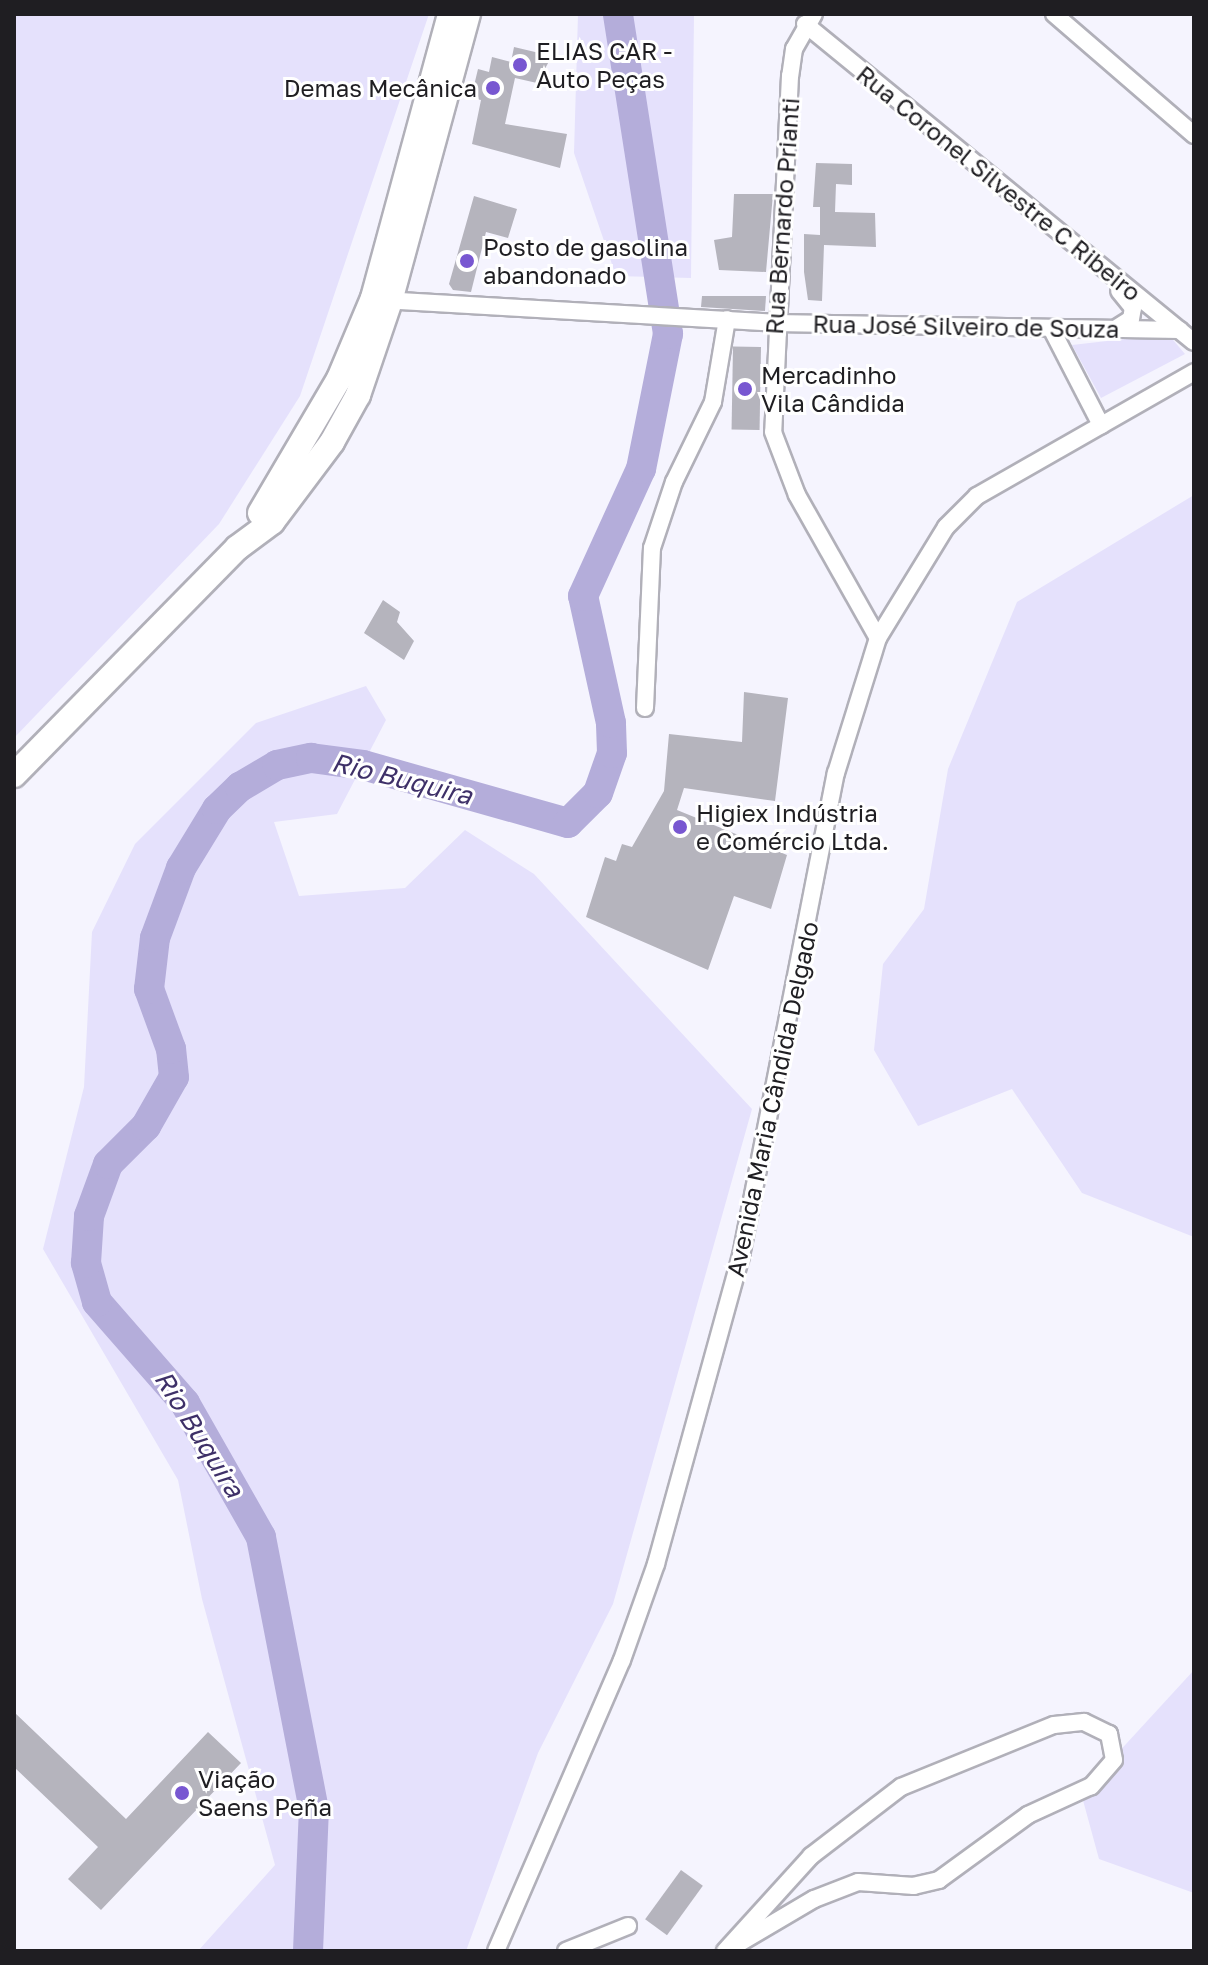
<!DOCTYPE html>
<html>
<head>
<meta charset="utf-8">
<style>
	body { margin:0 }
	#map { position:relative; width:1208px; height:1965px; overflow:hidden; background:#f5f4fe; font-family:"Golos Text",sans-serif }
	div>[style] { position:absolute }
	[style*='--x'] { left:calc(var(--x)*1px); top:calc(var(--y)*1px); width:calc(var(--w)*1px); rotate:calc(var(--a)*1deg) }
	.green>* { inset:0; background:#e5e1fc }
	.river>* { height:30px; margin:-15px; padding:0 15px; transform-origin:15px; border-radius:15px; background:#b4adda }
	.building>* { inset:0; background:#b5b4bd; transform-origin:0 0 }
	.roads { filter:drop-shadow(2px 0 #b1b0b9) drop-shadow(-2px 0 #b1b0b9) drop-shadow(0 2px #b1b0b9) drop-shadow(0 -2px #b1b0b9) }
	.minor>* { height:16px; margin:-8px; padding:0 8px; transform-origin:8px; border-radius:8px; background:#fff }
	.secondary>* { height:24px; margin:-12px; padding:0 12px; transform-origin:12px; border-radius:12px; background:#fff }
	.dots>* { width:22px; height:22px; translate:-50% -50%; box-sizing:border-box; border:4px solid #fff; border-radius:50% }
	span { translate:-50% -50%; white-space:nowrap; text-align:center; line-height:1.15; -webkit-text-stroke:6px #fff; paint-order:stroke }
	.poi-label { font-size:24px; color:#1f1e22 }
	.left { translate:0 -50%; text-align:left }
	.right { translate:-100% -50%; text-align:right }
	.street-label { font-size:24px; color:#1f1e22 }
	.water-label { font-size:26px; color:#3e3068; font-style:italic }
	.frame { position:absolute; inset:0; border:16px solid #1f1e22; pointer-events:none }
</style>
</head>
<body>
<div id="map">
	<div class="green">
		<div style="clip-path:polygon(14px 14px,429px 14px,300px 396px,219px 524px,14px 738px)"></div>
		<div style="clip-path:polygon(578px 14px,694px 14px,691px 278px,616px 276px,574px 153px)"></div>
		<div style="clip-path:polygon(1168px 334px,1185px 354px,1101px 398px,1072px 345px)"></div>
		<div style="clip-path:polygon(1194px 495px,1194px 1237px,1082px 1193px,1012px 1089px,918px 1126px,874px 1050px,883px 964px,924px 909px,948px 769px,1017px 602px)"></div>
		<div style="clip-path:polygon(366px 686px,386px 720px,337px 814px,274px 822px,299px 896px,405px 888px,465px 830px,534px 874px,752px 1109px,613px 1604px,538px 1753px,466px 1951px,198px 1951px,275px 1865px,202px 1599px,178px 1480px,43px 1249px,84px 1087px,92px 932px,135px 844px,256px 723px)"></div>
		<div style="clip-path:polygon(1194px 1670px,1194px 1893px,1099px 1859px,1081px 1793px)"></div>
	</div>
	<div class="river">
		<div style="--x:308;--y:1951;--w:141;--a:-87.6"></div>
		<div style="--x:314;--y:1810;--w:278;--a:-101"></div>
		<div style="--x:261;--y:1537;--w:154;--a:-119.6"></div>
		<div style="--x:185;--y:1403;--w:134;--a:-131.1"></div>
		<div style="--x:97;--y:1302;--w:41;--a:-105.8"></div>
		<div style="--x:86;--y:1263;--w:47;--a:-86.3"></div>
		<div style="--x:89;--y:1216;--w:55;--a:-69.9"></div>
		<div style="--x:108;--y:1164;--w:54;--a:-45"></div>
		<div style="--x:146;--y:1126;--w:56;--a:-60.3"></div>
		<div style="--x:174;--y:1077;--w:28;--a:-96"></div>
		<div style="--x:171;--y:1049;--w:64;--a:-110.1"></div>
		<div style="--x:149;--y:989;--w:51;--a:-83.3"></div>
		<div style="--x:155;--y:938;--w:75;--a:-69.6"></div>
		<div style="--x:181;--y:868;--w:69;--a:-58.6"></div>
		<div style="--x:217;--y:809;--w:32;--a:-44"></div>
		<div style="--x:240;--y:787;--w:43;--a:-30.7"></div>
		<div style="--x:277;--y:765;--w:35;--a:-12"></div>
		<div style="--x:311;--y:758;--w:52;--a:7.7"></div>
		<div style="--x:363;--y:765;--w:213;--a:15.8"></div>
		<div style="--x:568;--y:823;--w:42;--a:-45"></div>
		<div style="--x:598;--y:793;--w:42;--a:-70.7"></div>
		<div style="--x:612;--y:753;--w:30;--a:-92"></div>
		<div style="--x:611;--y:723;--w:130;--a:-102.4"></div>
		<div style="--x:583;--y:596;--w:140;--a:-65.5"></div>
		<div style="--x:641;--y:469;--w:138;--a:-78.7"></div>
		<div style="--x:668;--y:334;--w:324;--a:-98.9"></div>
	</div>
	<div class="building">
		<div style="clip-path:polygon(514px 47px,552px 56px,537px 83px,515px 78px,505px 124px,567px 134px,560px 168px,472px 144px,481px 100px,471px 98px,478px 69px,489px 72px,492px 57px,511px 62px)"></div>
		<div style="clip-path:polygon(816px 163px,852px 164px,852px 185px,836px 184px,835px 212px,875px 213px,876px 247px,824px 245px,822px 301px,808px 300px,804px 272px,804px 234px,820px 235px,820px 207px,813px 207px)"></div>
		<div style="clip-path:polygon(734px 194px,773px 194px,766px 272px,719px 270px,714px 240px,732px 237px)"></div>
		<div style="clip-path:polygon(474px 196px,517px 209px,508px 238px,486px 232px,471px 292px,453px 290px,449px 284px)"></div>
		<div style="clip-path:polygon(702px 296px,766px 296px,765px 311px,701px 307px)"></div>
		<div style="left:761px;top:347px;width:83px;height:28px;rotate:91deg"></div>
		<div style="clip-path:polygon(383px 600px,400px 612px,397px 622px,414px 641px,404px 660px,364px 633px)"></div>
		<div style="clip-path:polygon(744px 692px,788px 698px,775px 801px,684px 788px,677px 810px,787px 855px,771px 909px,734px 896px,708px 970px,586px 917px,605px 857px,616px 861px,622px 844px,632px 847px,664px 791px,669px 734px,742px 742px)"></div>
		<div style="clip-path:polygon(14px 1712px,126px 1819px,208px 1732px,241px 1763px,101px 1910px,68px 1879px,98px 1847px,14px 1767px)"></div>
		<div style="left:681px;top:1870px;width:27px;height:61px;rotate:36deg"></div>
	</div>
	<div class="roads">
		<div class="minor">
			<div style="--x:814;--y:14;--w:40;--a:119.7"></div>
			<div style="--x:794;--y:49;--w:27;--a:98"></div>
			<div style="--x:790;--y:76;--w:356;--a:92.7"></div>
			<div style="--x:773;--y:432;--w:67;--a:69.1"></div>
			<div style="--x:797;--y:495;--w:164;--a:60.5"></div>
			<div style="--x:1054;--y:14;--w:185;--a:40.8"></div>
			<div style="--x:805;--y:24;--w:502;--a:39.27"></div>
			<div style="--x:382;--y:300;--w:394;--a:3.3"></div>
			<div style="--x:775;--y:323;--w:405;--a:1"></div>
			<div style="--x:1118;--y:327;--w:15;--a:-32"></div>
			<div style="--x:1131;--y:319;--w:11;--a:-80"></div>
			<div style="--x:1133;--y:308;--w:22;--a:-129"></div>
			<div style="--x:1053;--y:332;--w:105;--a:62.7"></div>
			<div style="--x:645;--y:708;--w:160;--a:-87.5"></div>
			<div style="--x:652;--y:548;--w:70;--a:-71.6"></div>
			<div style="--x:674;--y:482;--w:89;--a:-64"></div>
			<div style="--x:713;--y:402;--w:84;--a:-80.4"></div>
			<div style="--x:496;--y:1951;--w:317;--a:-66.6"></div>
			<div style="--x:622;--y:1660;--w:102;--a:-70.5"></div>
			<div style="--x:656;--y:1564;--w:320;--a:-74.6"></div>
			<div style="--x:741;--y:1256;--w:492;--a:-78.9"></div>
			<div style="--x:836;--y:773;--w:141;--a:-72.7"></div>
			<div style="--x:878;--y:638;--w:130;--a:-58.5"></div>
			<div style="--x:946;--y:527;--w:44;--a:-45"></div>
			<div style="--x:977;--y:496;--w:250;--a:-29.7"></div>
			<div style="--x:566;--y:1951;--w:67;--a:-22"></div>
			<div style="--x:725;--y:1951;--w:128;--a:-47.8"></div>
			<div style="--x:811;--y:1856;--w:113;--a:-37.5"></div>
			<div style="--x:901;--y:1787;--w:165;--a:-22.1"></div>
			<div style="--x:1054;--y:1725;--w:30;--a:-6"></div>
			<div style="--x:1084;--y:1722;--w:28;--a:26"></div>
			<div style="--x:1109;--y:1734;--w:26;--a:79"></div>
			<div style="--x:1114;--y:1760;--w:35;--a:131"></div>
			<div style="--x:1091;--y:1786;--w:69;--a:155.3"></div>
			<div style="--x:1028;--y:1815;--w:110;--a:143.9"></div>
			<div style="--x:939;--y:1880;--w:26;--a:167"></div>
			<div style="--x:914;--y:1886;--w:56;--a:-175.9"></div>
			<div style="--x:858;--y:1882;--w:47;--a:158.9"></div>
			<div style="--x:814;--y:1899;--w:102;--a:149.4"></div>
		</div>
		<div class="secondary">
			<div style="--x:260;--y:513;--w:156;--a:-59.5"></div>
			<div style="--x:339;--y:379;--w:88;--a:-67.2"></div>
			<div style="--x:373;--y:298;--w:294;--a:-74.8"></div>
			<div style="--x:14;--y:775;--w:318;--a:-45.5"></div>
			<div style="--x:237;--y:548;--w:44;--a:-36.6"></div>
			<div style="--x:272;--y:522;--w:100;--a:-53.1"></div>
			<div style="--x:332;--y:442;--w:54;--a:-61"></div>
			<div style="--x:358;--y:395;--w:99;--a:-71.2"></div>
			<div style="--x:390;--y:301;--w:297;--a:-74.8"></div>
		</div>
	</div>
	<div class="dots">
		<div style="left:520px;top:65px;background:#7857d1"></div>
		<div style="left:493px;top:88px;background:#7857d1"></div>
		<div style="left:467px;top:261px;background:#7857d1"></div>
		<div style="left:745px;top:389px;background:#7857d1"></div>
		<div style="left:680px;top:827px;background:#7857d1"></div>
		<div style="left:182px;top:1793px;background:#7857d1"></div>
	</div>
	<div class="poi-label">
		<span class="left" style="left:536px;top:65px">ELIAS CAR -<br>Auto Peças</span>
		<span class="right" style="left:477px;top:88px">Demas Mecânica</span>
		<span class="left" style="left:483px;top:261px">Posto de gasolina<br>abandonado</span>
		<span class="left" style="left:761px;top:389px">Mercadinho<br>Vila Cândida</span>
		<span class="left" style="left:696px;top:827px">Higiex Indústria<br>e Comércio Ltda.</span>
		<span class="left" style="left:198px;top:1793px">Viação<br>Saens Peña</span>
	</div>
	<div class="street-label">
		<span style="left:999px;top:183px;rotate:39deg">Rua Coronel Silvestre C Ribeiro</span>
		<span style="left:782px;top:216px;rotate:-86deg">Rua Bernardo Prianti</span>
		<span style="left:966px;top:326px;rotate:1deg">Rua José Silveiro de Souza</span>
		<span style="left:772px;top:1099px;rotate:-78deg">Avenida Maria Cândida Delgado</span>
	</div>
	<div class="water-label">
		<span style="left:402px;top:779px;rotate:14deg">Rio Buquira</span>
		<span style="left:199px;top:1434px;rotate:58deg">Rio Buquira</span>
	</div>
	<div class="frame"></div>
</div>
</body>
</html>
